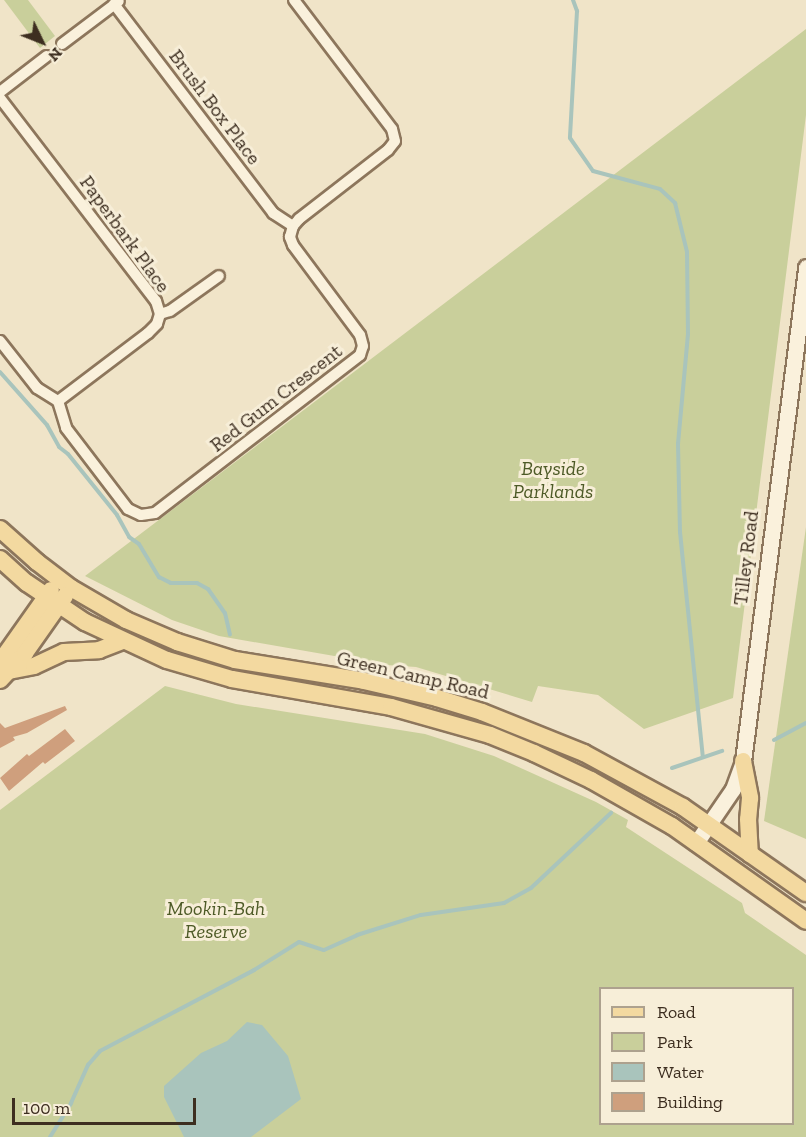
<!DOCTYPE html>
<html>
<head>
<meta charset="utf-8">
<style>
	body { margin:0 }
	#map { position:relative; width:806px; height:1137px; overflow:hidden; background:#f0e4c8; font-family:"Zilla Slab",serif }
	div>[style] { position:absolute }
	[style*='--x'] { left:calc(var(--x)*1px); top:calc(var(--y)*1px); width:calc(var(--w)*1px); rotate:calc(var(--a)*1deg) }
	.green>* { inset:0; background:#c9cf9b }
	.water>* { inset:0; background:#a9c4bc }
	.stream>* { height:4px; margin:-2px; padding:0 2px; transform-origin:2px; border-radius:2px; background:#a9c4bc }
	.building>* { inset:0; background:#cf9f7d }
	.roads { filter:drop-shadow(2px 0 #8d765c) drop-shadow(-2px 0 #8d765c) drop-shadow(0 2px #8d765c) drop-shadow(0 -2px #8d765c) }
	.minor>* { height:10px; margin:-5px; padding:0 5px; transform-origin:5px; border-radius:5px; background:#faf1dc }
	.secondary>* { height:15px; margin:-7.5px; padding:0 7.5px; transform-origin:7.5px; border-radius:7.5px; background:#faf1dc }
	.primary>* { height:16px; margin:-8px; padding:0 8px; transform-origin:8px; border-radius:8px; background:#f3d9a0 }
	span { translate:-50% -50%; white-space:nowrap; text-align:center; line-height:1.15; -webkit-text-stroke:6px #f7eed8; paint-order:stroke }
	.street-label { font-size:20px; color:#3d2e20 }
	.park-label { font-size:20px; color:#4d5a26; font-style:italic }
	.legend { position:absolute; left:599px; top:987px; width:195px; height:138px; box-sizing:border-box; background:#f7eed8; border:2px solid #ada18e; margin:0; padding:8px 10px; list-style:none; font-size:18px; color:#3d2e20 }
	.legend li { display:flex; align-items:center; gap:12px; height:30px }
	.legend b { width:30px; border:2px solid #ada18e }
	.north { position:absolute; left:12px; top:12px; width:60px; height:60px; -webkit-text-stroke:4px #f7eed8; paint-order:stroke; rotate:133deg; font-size:16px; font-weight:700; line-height:24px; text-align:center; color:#3d2e20 }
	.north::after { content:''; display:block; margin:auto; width:21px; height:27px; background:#3d2e20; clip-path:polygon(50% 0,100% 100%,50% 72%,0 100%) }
	.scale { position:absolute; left:12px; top:1098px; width:184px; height:27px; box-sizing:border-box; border:3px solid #3d2e20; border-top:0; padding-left:8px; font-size:18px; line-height:21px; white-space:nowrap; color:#3d2e20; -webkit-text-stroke:4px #f7eed8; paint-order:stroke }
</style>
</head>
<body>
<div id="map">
	<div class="green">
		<div style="clip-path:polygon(4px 0,28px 0,55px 36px,40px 48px)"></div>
		<div style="clip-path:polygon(806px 29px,806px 115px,733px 698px,644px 729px,598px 695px,538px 686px,532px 702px,416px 667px,386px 665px,219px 636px,172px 620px,85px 576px)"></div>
		<div style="clip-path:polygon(806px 527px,806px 839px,764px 821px)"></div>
		<div style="clip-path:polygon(evenodd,165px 686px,236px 704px,425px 734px,494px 756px,596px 802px,628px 820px,626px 827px,742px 903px,745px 913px,806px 955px,806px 1137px,0 1137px,0 810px,165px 686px,600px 988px,792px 988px,792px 1124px,600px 1124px,600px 988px)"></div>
	</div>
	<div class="water">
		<div style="clip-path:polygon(247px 1022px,262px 1025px,288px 1056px,301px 1099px,251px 1137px,184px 1137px,164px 1097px,164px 1086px,201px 1053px,227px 1041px)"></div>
	</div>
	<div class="stream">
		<div style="--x:573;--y:0;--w:12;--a:70"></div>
		<div style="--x:577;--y:11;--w:127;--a:93.2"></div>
		<div style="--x:570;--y:138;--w:40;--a:55.1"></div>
		<div style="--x:593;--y:171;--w:69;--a:15"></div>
		<div style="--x:660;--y:189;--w:21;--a:43"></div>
		<div style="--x:675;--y:203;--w:50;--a:76.2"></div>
		<div style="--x:687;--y:252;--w:82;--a:89.3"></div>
		<div style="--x:688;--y:334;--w:110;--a:95.2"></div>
		<div style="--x:678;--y:444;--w:88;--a:88.7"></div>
		<div style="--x:680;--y:532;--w:226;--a:84.2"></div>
		<div style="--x:0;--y:372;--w:71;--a:48.4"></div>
		<div style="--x:47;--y:425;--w:25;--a:61"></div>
		<div style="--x:59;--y:447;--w:11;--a:38"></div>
		<div style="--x:68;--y:454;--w:78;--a:51.2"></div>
		<div style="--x:117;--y:515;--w:25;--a:61"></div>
		<div style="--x:129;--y:537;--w:12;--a:35"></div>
		<div style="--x:139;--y:544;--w:39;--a:59"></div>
		<div style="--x:159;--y:577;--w:13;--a:27"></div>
		<div style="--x:171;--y:583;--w:26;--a:0"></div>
		<div style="--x:197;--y:583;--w:13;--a:29"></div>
		<div style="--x:208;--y:589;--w:29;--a:55"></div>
		<div style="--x:225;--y:613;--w:22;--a:77"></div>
		<div style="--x:774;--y:740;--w:36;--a:-28"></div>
		<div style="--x:672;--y:768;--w:53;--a:-18.8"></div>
		<div style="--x:50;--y:1137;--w:40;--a:-58"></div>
		<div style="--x:71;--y:1103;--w:42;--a:-65.9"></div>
		<div style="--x:88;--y:1065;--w:18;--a:-49"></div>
		<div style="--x:100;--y:1051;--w:174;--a:-27.7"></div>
		<div style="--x:254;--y:970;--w:53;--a:-31.9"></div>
		<div style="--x:299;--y:942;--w:26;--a:18"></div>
		<div style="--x:324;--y:950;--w:36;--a:-24"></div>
		<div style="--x:357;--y:935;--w:67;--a:-17.4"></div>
		<div style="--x:421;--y:915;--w:84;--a:-8.2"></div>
		<div style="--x:504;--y:903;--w:31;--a:-29"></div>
		<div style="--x:531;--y:888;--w:110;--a:-43.2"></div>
	</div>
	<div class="building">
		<div style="clip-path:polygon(65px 706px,67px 710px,27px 733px,13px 737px,15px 740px,0 748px,0 723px,5px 728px)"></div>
		<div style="clip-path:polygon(65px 729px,75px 741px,45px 764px,43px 762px,9px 791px,0 778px,27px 754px,29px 756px)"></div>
	</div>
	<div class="roads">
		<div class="minor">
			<div style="--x:114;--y:4;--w:263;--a:52.7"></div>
			<div style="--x:273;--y:213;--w:24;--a:33"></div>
			<div style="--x:62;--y:44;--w:71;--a:-37"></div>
			<div style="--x:0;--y:92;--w:59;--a:-37.5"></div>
			<div style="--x:0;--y:98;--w:256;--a:52.5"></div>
			<div style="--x:156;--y:301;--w:14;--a:73"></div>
			<div style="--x:160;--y:314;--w:10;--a:107"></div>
			<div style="--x:157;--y:324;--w:13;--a:135"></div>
			<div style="--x:148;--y:333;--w:113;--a:142.9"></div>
			<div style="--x:160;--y:314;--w:10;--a:-17"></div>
			<div style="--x:170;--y:311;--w:60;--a:-35.5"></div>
			<div style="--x:0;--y:341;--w:60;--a:51.8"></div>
			<div style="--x:37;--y:388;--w:25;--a:32"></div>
			<div style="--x:58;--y:401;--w:28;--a:73"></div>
			<div style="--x:66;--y:428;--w:102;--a:52.6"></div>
			<div style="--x:128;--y:509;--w:14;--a:25"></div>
			<div style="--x:141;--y:515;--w:14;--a:-8"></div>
			<div style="--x:155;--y:513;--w:259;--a:-37.6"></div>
			<div style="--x:360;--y:355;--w:9;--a:-72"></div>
			<div style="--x:363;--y:346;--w:11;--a:-105"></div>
			<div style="--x:360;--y:335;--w:112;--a:-126.7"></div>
			<div style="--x:293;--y:245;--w:9;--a:-111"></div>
			<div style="--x:290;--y:237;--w:11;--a:-75"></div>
			<div style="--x:293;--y:226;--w:9;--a:-49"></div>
			<div style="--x:299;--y:219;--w:113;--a:-37.8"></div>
			<div style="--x:388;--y:150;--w:11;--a:-52"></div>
			<div style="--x:395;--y:141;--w:12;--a:-104"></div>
			<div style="--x:392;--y:129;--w:162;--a:-127.2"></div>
		</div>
		<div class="secondary">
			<div style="--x:696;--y:843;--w:65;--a:-55.6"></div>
			<div style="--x:733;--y:789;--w:30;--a:-70"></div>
			<div style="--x:743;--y:761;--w:498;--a:-82.7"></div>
		</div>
		<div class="primary">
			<div style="--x:0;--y:529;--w:50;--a:41.7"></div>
			<div style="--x:37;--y:562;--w:43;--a:37.4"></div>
			<div style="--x:71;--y:588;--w:64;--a:30.2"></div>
			<div style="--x:126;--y:620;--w:56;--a:23.3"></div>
			<div style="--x:177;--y:642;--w:61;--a:17.2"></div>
			<div style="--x:235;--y:660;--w:131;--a:9.2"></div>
			<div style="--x:364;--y:681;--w:75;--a:13.1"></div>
			<div style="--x:437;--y:698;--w:47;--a:17.3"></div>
			<div style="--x:482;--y:712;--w:110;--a:21.9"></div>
			<div style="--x:584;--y:753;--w:113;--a:28.6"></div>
			<div style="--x:683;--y:807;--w:150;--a:35"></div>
			<div style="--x:0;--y:559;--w:36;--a:42"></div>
			<div style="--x:27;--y:583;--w:70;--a:33.9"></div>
			<div style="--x:85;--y:622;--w:90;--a:24.9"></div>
			<div style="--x:167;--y:660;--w:68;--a:16.3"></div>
			<div style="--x:232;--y:679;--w:161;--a:10"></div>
			<div style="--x:391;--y:707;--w:103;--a:15.8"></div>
			<div style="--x:490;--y:735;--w:48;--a:22.2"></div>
			<div style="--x:534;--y:753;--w:63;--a:25.3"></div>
			<div style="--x:591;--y:780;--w:93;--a:29.6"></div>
			<div style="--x:672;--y:826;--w:164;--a:35.3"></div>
			<div style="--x:0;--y:662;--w:88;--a:-54.7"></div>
			<div style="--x:9;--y:671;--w:25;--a:-11"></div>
			<div style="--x:34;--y:666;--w:33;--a:-25"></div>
			<div style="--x:64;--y:652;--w:35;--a:-3"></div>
			<div style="--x:99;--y:650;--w:25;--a:-21"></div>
			<div style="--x:0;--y:680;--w:37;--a:-47"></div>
			<div style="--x:25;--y:653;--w:70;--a:-54.9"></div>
			<div style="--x:743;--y:761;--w:38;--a:79"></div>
			<div style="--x:750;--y:798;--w:21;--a:95"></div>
			<div style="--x:748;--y:819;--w:35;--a:87"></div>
		</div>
	</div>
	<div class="street-label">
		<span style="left:215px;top:107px;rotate:53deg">Brush Box Place</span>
		<span style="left:125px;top:234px;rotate:54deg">Paperbark Place</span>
		<span style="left:276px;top:398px;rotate:-38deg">Red Gum Crescent</span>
		<span style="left:746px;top:558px;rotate:-83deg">Tilley Road</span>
		<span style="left:413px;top:675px;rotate:13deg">Green Camp Road</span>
	</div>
	<div class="park-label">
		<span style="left:553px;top:480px">Bayside<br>Parklands</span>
		<span style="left:216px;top:920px">Mookin-Bah<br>Reserve</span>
	</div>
	<ul class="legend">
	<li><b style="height:8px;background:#f3d9a0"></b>Road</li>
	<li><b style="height:16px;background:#c9cf9b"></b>Park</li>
	<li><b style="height:16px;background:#a9c4bc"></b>Water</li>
	<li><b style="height:16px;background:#cf9f7d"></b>Building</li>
	</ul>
	<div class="north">N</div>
	<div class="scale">100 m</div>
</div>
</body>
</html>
